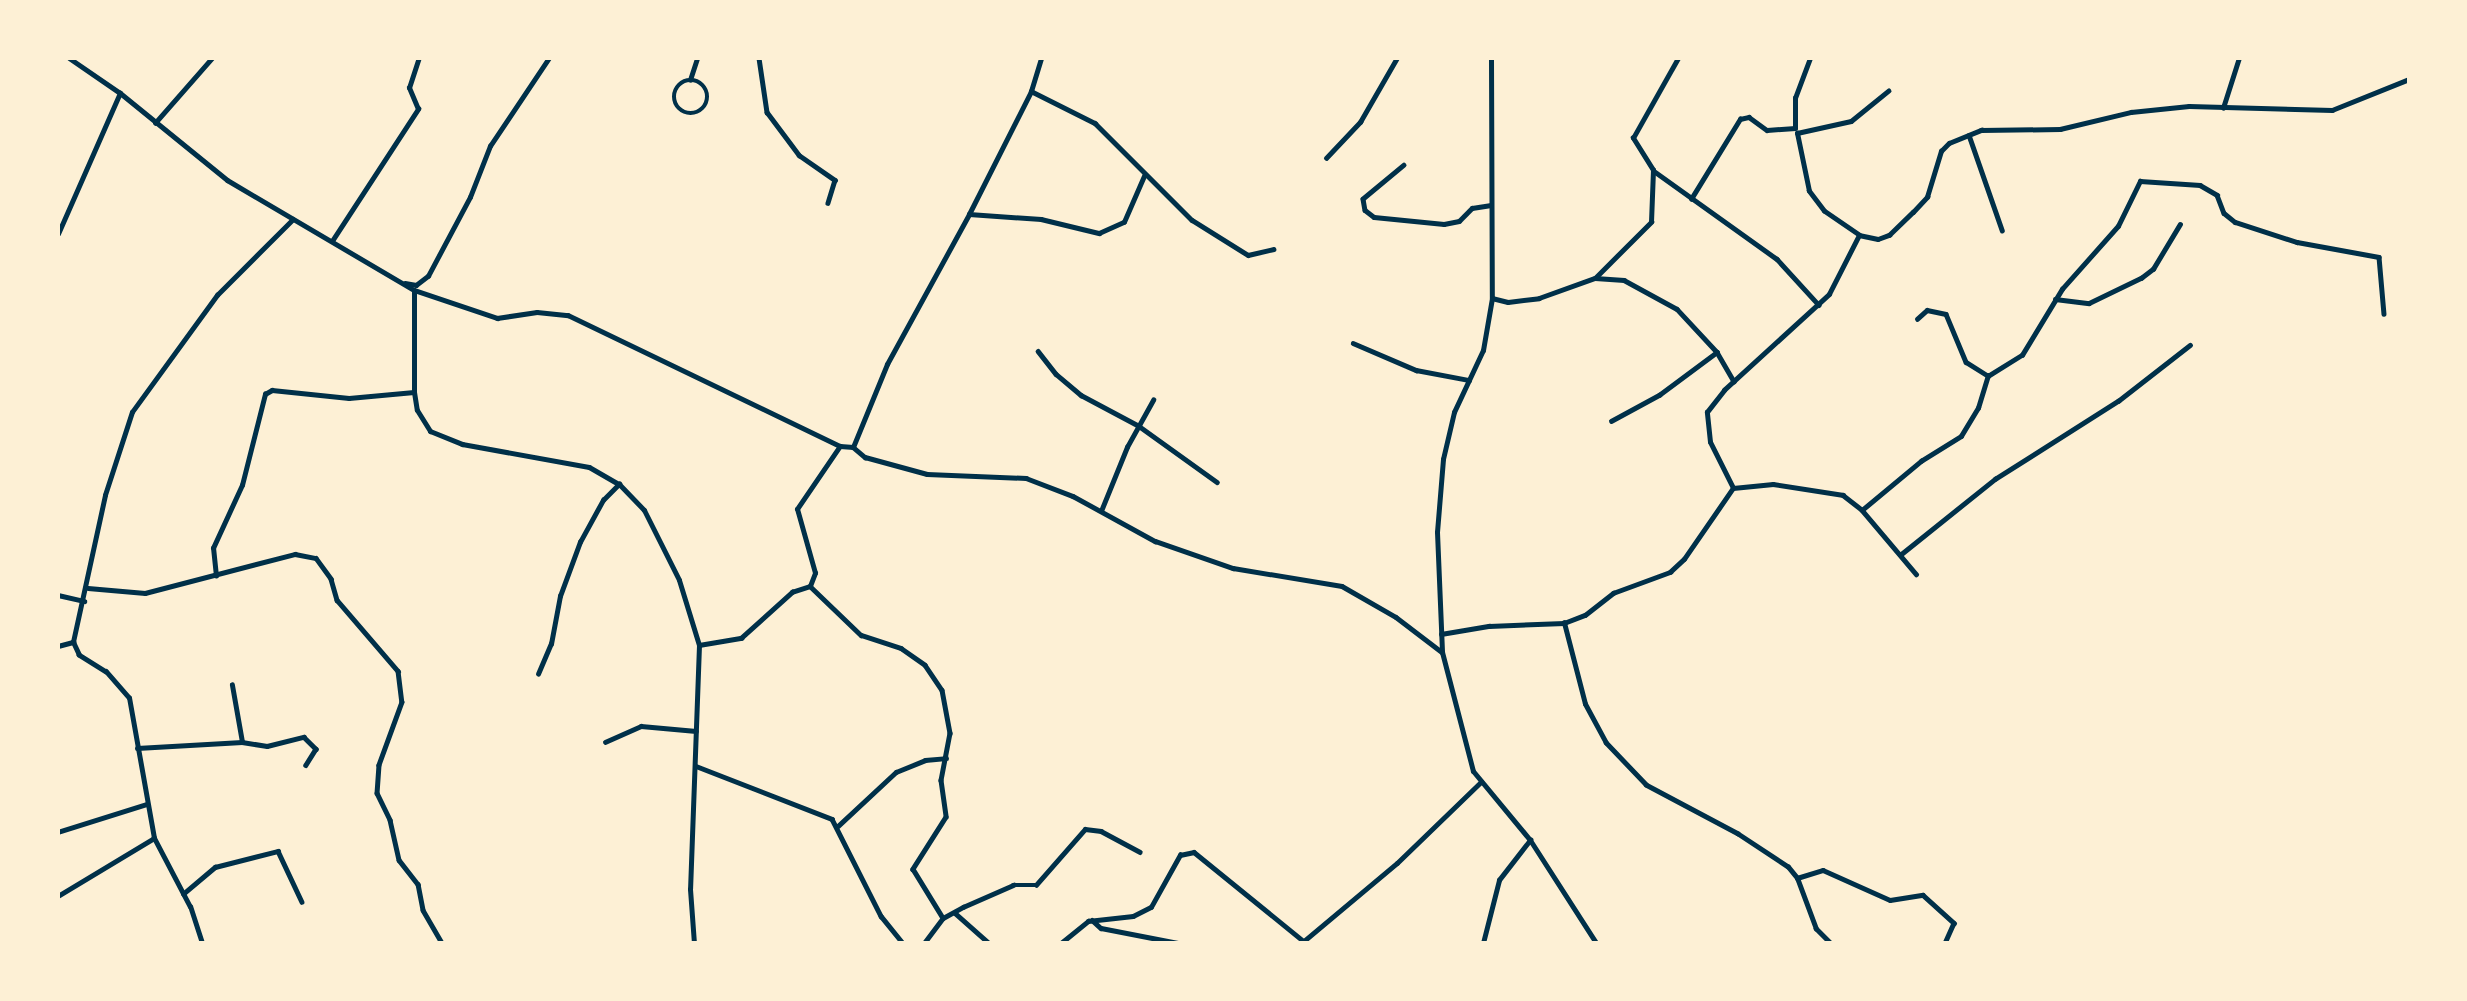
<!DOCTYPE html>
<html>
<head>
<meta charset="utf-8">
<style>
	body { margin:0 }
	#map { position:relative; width:2467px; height:1001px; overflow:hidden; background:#fdf0d5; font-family:"IBM Plex Sans",sans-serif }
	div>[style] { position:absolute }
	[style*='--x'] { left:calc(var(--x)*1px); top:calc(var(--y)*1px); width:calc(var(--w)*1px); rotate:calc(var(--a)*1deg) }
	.minor>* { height:4.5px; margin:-2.25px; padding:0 2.25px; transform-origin:2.25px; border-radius:2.25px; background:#003049 }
	.minor>.ring { margin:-2.25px; padding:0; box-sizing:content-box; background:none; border:4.5px solid #003049; border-radius:50% }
	.tertiary>* { height:5px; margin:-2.5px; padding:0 2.5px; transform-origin:2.5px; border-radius:2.5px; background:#003049 }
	span { translate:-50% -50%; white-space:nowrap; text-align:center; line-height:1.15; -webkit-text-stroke:7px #fdf0d5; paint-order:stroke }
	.frame { position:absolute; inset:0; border:60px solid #fdf0d5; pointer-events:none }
</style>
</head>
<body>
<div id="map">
	<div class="minor">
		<div style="--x:759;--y:58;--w:55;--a:81.6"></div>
		<div style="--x:767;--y:112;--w:54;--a:53.3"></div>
		<div style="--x:799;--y:155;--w:44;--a:34.8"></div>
		<div style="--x:835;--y:180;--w:24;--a:107"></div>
		<div class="ring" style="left:674px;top:80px;width:29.5px;height:29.5px"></div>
		<div style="--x:690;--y:80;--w:23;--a:-72"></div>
		<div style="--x:1031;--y:91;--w:72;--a:26.6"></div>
		<div style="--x:1095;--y:123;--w:137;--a:45"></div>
		<div style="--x:1192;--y:220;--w:66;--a:32"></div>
		<div style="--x:1248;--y:255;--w:26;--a:-13"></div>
		<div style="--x:2223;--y:108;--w:52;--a:-72.3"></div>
		<div style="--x:155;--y:123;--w:86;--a:-48.8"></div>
		<div style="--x:1969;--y:135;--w:101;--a:70.8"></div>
		<div style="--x:1326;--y:158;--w:50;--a:-46.6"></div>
		<div style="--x:1360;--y:122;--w:74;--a:-60"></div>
		<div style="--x:1404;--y:165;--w:53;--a:140.3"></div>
		<div style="--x:1363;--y:199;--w:11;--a:80"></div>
		<div style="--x:1365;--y:210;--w:11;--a:38"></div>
		<div style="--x:1374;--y:217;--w:70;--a:5.7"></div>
		<div style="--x:1444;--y:224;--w:15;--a:-11"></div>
		<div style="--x:1459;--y:221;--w:18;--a:-45"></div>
		<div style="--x:1472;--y:208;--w:19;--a:-9"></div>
		<div style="--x:1654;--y:171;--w:151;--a:35.6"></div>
		<div style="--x:1777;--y:259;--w:62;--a:47.6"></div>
		<div style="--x:1691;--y:199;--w:94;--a:-58.5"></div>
		<div style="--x:1740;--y:119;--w:9;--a:-13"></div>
		<div style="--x:1749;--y:117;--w:22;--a:36"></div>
		<div style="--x:1767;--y:130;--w:28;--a:-4"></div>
		<div style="--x:1795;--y:128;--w:30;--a:-90"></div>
		<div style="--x:1795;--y:98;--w:43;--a:-69.4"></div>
		<div style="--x:969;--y:214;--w:72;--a:4"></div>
		<div style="--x:1041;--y:219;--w:60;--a:13.6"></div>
		<div style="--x:1099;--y:233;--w:27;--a:-24"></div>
		<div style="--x:1124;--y:222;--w:50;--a:-66.5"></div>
		<div style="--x:58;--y:234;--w:154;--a:-66.3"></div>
		<div style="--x:1859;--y:235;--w:42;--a:-145.6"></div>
		<div style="--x:1824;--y:211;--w:25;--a:-127"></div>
		<div style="--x:1809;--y:191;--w:59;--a:-101.7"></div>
		<div style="--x:1797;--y:133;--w:55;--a:-12.5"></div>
		<div style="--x:1851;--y:121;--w:48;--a:-39"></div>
		<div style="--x:332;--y:241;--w:158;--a:-56.9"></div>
		<div style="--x:418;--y:109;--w:23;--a:-113"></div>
		<div style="--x:409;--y:88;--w:32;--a:-72"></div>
		<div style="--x:1596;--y:277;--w:78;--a:-45"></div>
		<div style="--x:1651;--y:222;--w:52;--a:-87.8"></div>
		<div style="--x:1653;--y:170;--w:38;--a:-122"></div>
		<div style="--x:1633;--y:138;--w:92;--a:-60.6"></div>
		<div style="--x:405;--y:283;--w:11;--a:10"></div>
		<div style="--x:416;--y:285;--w:15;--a:-37"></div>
		<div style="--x:428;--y:276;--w:89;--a:-62"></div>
		<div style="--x:470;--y:197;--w:55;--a:-68.6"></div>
		<div style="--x:490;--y:146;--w:106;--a:-56.2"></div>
		<div style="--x:414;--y:290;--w:88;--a:18.6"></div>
		<div style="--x:497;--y:318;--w:40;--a:-8.5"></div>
		<div style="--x:537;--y:312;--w:31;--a:6"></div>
		<div style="--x:568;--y:315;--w:302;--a:25.7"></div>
		<div style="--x:840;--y:446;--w:13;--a:4"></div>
		<div style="--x:853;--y:447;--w:16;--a:40"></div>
		<div style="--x:865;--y:457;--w:64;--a:15.3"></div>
		<div style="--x:927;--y:474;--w:99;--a:2.3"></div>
		<div style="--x:1026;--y:478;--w:50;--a:21"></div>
		<div style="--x:1073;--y:496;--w:94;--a:28.8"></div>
		<div style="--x:1155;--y:541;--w:83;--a:19.1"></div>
		<div style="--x:1233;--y:568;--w:110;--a:9.4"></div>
		<div style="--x:1342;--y:586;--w:62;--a:29.9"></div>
		<div style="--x:1396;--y:617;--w:58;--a:37.3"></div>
		<div style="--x:1492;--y:298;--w:16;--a:14"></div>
		<div style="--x:1508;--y:302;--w:31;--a:-7"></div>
		<div style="--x:1539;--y:298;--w:59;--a:-19.7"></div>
		<div style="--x:1595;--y:278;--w:29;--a:4"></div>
		<div style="--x:1624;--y:280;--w:60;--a:28.7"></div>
		<div style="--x:1677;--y:309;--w:59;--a:47.1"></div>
		<div style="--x:1717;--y:352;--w:34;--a:60"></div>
		<div style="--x:2055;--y:299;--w:34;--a:7"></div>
		<div style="--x:2089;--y:303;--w:58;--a:-25.7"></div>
		<div style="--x:2141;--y:278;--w:15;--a:-37"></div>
		<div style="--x:2153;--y:269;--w:52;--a:-59"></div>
		<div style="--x:1917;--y:319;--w:13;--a:-42"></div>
		<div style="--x:1927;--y:310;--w:19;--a:12"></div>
		<div style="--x:1946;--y:314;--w:52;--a:67.4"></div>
		<div style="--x:1966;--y:362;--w:26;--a:32"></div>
		<div style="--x:1353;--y:343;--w:69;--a:23.2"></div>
		<div style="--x:1416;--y:370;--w:54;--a:10.7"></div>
		<div style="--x:1038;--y:351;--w:29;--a:52"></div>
		<div style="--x:1056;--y:374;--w:33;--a:40"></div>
		<div style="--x:1081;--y:395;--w:66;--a:28.1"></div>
		<div style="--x:1139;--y:426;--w:96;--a:35.7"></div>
		<div style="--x:1611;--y:421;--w:55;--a:-28.4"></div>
		<div style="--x:1659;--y:395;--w:72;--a:-36.6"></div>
		<div style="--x:1733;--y:488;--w:40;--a:-5.7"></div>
		<div style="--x:1773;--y:484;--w:71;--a:8.9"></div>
		<div style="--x:1843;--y:495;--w:24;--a:38"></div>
		<div style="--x:1862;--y:510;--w:84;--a:49.8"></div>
		<div style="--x:1862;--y:510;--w:77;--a:-39.7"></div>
		<div style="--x:1921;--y:461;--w:47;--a:-32"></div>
		<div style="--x:1961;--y:436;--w:33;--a:-59"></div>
		<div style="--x:1978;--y:408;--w:34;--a:-73"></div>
		<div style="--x:1988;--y:376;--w:40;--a:-32"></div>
		<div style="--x:2022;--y:355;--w:77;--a:-58.8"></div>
		<div style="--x:2062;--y:289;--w:84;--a:-48.4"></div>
		<div style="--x:2118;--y:226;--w:50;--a:-63.9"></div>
		<div style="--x:2140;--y:181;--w:60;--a:3.8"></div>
		<div style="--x:2200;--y:185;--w:20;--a:30"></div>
		<div style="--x:2217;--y:195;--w:19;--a:69"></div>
		<div style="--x:2224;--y:213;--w:14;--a:39"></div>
		<div style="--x:2235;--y:222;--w:65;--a:17.9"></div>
		<div style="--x:2297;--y:242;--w:83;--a:10.4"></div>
		<div style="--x:2379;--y:257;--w:57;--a:85"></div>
		<div style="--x:1101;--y:511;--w:69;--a:-67.9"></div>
		<div style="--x:1127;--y:447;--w:54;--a:-61"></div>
		<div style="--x:1900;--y:555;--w:122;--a:-38.7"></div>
		<div style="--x:1995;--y:479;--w:146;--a:-32.4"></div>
		<div style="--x:2118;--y:401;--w:91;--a:-37.9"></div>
		<div style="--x:216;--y:576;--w:28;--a:-96"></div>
		<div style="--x:213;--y:548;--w:69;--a:-65.3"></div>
		<div style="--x:242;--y:485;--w:94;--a:-75.8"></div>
		<div style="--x:265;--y:394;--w:8;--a:-30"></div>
		<div style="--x:272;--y:390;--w:77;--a:5.9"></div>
		<div style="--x:349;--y:398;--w:65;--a:-5.3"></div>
		<div style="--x:810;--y:586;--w:14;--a:-69"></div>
		<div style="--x:815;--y:573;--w:66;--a:-105.7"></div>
		<div style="--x:797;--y:509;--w:76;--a:-55.7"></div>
		<div style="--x:88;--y:588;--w:57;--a:5"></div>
		<div style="--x:145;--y:593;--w:155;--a:-14.6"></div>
		<div style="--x:295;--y:554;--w:21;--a:11"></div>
		<div style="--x:316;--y:558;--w:26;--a:54"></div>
		<div style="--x:331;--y:579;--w:22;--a:74"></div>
		<div style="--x:337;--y:600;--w:94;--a:49.3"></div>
		<div style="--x:398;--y:671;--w:31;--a:83"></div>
		<div style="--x:402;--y:702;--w:67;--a:110.1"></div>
		<div style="--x:379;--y:765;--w:28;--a:94"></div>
		<div style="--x:377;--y:793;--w:30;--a:64"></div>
		<div style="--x:390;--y:820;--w:41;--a:77.3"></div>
		<div style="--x:399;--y:860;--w:31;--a:52"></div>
		<div style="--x:418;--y:884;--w:26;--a:79"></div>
		<div style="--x:423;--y:910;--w:38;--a:60"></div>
		<div style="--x:58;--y:595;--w:27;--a:13"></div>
		<div style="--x:1441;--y:634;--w:49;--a:-9.5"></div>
		<div style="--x:1489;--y:626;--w:75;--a:-2.3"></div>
		<div style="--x:699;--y:645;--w:43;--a:-9.5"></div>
		<div style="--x:741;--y:638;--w:69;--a:-42"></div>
		<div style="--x:792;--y:592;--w:19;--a:-18"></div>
		<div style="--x:810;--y:586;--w:71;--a:43.9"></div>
		<div style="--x:861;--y:635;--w:42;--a:18"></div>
		<div style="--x:901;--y:648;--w:29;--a:35"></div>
		<div style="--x:925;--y:665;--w:30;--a:56"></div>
		<div style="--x:942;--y:690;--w:44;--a:79.5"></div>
		<div style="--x:950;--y:733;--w:48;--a:100.8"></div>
		<div style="--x:941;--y:780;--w:37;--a:82"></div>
		<div style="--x:946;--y:817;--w:62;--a:122.4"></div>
		<div style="--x:913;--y:869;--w:57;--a:58.5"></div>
		<div style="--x:58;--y:646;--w:16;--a:-15"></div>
		<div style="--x:538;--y:674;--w:33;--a:-67"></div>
		<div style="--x:551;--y:644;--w:49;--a:-79.4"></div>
		<div style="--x:560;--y:596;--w:58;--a:-69.7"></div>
		<div style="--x:580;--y:542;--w:48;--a:-61.3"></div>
		<div style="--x:603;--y:500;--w:23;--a:-45"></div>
		<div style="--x:242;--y:742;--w:25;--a:9"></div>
		<div style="--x:267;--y:746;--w:38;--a:-14"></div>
		<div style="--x:304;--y:737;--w:17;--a:45"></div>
		<div style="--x:316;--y:749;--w:19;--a:122"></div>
		<div style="--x:605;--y:742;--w:39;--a:-24"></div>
		<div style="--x:641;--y:726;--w:55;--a:5.2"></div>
		<div style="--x:137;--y:748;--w:105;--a:-3.3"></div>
		<div style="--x:242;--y:742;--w:58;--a:-100"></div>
		<div style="--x:696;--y:766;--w:146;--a:21.3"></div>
		<div style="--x:832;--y:819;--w:109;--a:63.2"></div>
		<div style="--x:881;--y:916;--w:35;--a:51"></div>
		<div style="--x:838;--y:826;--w:79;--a:-43"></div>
		<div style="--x:896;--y:772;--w:31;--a:-22"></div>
		<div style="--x:925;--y:760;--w:21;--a:-5"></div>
		<div style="--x:58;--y:832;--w:93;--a:-17.5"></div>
		<div style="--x:1797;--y:878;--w:27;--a:-17"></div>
		<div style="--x:1823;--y:870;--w:73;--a:24.1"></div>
		<div style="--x:1890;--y:900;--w:33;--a:-9"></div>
		<div style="--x:1923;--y:895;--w:42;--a:42.1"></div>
		<div style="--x:1954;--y:923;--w:22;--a:114"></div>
		<div style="--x:183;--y:894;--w:42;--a:-40.2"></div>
		<div style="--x:215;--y:867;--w:65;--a:-14.3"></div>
		<div style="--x:278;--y:851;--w:56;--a:64.8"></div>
		<div style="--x:58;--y:896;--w:112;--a:-31.1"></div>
		<div style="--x:955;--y:913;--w:45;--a:41.4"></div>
		<div style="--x:1092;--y:920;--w:12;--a:42"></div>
		<div style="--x:1101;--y:928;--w:78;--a:11"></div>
		<div style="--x:1304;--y:941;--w:121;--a:-40"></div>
		<div style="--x:1397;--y:863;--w:117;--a:-44"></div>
		<div style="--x:202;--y:943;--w:38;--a:-108"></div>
		<div style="--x:190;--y:907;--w:78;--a:-117.6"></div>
		<div style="--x:154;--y:838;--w:142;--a:-100.1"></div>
		<div style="--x:129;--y:698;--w:35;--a:-131"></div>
		<div style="--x:106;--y:672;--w:32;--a:-148"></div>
		<div style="--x:79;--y:655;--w:14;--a:-115"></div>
		<div style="--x:73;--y:642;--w:150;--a:-77.7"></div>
		<div style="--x:105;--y:495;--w:87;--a:-72"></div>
		<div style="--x:132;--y:412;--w:145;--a:-54"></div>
		<div style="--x:217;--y:295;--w:107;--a:-45"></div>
		<div style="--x:924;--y:943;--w:31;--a:-53"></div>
		<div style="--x:943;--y:918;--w:23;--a:-29"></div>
		<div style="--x:963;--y:907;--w:55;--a:-23.7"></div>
		<div style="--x:1013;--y:885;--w:23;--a:0"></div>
		<div style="--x:1036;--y:885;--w:74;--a:-48.8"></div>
		<div style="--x:1085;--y:829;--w:16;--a:7"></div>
		<div style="--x:1101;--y:831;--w:44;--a:28.3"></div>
		<div style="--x:1061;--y:943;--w:35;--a:-39"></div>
		<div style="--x:1088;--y:921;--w:45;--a:-6.3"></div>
		<div style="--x:1133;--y:916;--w:20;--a:-27"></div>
		<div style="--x:1151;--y:907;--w:60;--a:-60.9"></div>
		<div style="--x:1180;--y:855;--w:14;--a:-12"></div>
		<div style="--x:1194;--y:852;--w:144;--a:39.1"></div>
		<div style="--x:1483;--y:943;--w:65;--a:-75.7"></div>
		<div style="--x:1499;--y:880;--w:51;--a:-52.2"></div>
		<div style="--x:1830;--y:943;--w:20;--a:-135"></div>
		<div style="--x:1816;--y:929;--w:54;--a:-110.4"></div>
		<div style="--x:1797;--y:878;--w:14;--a:-129"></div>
		<div style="--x:1788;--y:867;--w:60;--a:-146.6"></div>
		<div style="--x:1738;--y:834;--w:104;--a:-152"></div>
		<div style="--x:1646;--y:785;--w:58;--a:-133.6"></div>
		<div style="--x:1606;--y:743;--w:44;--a:-118.3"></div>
		<div style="--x:1585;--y:704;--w:84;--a:-104.5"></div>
		<div style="--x:1564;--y:623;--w:22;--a:-21"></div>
		<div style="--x:1585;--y:615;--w:36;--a:-38"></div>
		<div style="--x:1613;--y:593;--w:61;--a:-20.2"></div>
		<div style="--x:1670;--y:572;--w:19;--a:-43"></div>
		<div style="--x:1684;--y:559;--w:86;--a:-55.4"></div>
		<div style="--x:1733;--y:488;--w:51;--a:-116.6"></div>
		<div style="--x:1710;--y:442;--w:30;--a:-96"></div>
		<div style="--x:1707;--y:412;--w:28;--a:-52"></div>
		<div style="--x:1724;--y:390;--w:142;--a:-42.4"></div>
		<div style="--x:1829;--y:294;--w:66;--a:-63"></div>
		<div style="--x:1859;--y:235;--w:19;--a:12"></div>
		<div style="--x:1878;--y:239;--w:12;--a:-20"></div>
		<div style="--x:1889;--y:235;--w:33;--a:-44"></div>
		<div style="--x:1913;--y:212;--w:21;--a:-47"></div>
		<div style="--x:1927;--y:197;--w:48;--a:-73.1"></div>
		<div style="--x:1941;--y:151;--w:11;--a:-45"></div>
		<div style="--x:1949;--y:143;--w:35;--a:-22"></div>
		<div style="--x:1981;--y:130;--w:79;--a:-0.7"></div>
		<div style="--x:2060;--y:129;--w:73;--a:-13.5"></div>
		<div style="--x:2131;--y:112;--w:58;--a:-5.9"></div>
		<div style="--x:2189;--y:106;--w:143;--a:1.6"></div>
		<div style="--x:2332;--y:110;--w:83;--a:-21.9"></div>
	</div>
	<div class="tertiary">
		<div style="--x:69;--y:58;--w:62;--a:34.5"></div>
		<div style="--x:120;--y:93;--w:138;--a:39.1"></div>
		<div style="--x:227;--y:180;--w:217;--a:30.5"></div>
		<div style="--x:414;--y:290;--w:102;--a:90"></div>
		<div style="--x:414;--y:392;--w:18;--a:81"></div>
		<div style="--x:417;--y:410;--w:25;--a:58"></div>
		<div style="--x:430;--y:431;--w:35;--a:22"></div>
		<div style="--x:462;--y:444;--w:129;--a:10.3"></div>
		<div style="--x:589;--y:467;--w:34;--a:30"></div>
		<div style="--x:619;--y:484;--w:36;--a:46"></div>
		<div style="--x:644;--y:510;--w:78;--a:63.4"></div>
		<div style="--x:679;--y:580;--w:68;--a:72.9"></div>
		<div style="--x:699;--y:645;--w:244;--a:92.1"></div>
		<div style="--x:690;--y:889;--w:54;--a:85.8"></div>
		<div style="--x:1491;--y:58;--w:240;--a:89.8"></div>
		<div style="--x:1492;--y:298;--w:53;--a:99.8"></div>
		<div style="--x:1483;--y:350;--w:68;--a:115.1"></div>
		<div style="--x:1454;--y:412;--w:48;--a:103.2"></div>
		<div style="--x:1443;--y:459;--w:73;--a:94.7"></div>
		<div style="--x:1437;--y:532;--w:120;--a:87.6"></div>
		<div style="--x:1442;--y:652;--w:123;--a:75.4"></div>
		<div style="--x:1473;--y:771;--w:89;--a:50.4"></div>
		<div style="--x:1530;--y:840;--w:122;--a:57.3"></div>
		<div style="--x:853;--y:447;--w:90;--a:-67.7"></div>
		<div style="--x:887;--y:364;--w:171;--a:-61.3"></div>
		<div style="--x:969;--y:214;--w:138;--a:-63.2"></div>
		<div style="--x:1031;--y:91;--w:34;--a:-73"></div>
	</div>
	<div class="frame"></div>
</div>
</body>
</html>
